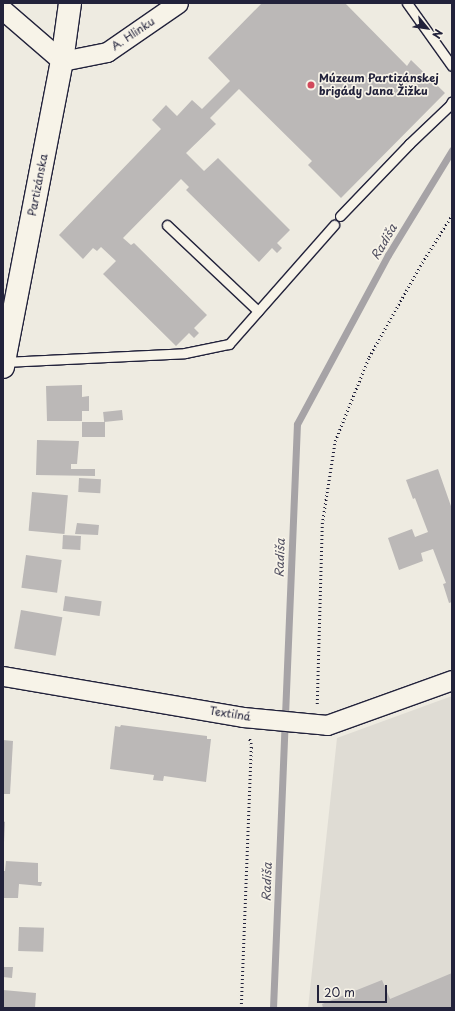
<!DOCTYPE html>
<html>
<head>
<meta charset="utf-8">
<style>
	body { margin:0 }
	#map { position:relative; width:455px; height:1011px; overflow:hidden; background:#eeebe1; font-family:"Playpen Sans",sans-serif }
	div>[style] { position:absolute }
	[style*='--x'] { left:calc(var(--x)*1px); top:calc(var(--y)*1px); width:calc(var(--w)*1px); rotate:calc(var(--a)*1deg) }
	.built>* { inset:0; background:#dfdcd4 }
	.stream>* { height:7px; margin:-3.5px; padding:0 3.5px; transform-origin:3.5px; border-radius:3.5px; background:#a6a3a6 }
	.building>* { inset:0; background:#bbb8b7; transform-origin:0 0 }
	.path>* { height:2.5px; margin-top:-1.25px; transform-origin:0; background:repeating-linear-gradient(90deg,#22223b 0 1px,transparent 0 4px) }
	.roads { filter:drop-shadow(1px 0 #22223b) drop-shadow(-1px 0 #22223b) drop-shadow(0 1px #22223b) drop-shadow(0 -1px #22223b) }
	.lane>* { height:9px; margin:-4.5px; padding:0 4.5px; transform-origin:4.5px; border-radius:4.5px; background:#f7f3e8 }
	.street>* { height:19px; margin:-9.5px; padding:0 9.5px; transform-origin:9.5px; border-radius:9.5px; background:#f7f3e8 }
	.secondary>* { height:22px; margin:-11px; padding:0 11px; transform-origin:11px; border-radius:11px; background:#f7f3e8 }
	.dots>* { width:11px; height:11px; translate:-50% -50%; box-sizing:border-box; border:2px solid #f7f3e8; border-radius:50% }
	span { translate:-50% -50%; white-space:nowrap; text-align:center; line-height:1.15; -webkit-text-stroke:3.5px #f7f3e8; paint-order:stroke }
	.street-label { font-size:11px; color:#22223b }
	.poi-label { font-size:11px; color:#22223b; font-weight:700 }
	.left { translate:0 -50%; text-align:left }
	.water-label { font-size:12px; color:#504f60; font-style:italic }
	.frame { position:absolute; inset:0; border:4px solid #22223b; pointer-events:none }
	.north { position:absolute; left:407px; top:8px; width:40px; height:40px; -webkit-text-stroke:3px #f7f3e8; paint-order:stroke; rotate:119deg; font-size:11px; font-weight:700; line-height:16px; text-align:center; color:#22223b }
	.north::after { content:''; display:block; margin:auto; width:14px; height:18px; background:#22223b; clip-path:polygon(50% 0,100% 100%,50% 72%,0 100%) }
	.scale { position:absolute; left:317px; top:985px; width:70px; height:18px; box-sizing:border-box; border:2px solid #22223b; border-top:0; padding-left:5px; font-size:12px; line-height:14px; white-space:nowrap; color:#22223b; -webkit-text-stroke:3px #f7f3e8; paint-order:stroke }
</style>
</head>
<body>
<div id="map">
	<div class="built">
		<div style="clip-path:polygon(452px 696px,452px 1008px,308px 1008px,337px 738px)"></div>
	</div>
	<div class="stream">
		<div style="--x:273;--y:1008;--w:584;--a:-87.65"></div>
		<div style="--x:297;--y:424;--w:192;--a:-61.7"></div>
		<div style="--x:388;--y:255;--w:123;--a:-58.6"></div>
	</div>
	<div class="building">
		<div style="clip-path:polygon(262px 3px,345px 3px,407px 66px,411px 60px,445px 93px,341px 198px,308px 165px,312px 161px,239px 89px,210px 118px,216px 124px,186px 153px,204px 171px,218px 158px,290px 230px,277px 243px,282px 248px,277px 253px,272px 248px,259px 262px,186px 190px,189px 187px,181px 179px,123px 238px,131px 245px,134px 243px,207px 315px,194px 328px,199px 333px,194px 338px,189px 333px,176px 346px,103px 274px,116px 261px,101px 247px,97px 251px,93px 248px,83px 259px,59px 235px,161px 129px,152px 120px,166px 105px,177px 116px,192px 100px,202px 109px,230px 81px,208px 58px)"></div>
		<div style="clip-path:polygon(82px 385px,82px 397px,89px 396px,89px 411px,82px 411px,82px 421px,47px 421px,46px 386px)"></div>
		<div style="left:122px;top:410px;width:10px;height:19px;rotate:84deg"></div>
		<div style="left:82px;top:422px;width:23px;height:15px"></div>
		<div style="clip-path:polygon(37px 440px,79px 441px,77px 464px,71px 464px,71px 469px,95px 469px,95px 476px,36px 475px)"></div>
		<div style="clip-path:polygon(438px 469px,452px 509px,452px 602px,449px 603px,443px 584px,446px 583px,433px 549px,421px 553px,423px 561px,399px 570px,388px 538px,412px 529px,415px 537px,428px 532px,415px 498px,413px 499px,406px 480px)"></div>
		<div style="left:79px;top:478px;width:22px;height:14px;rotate:3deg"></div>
		<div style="left:32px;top:492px;width:36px;height:39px;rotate:5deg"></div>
		<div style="clip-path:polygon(77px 523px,99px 525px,98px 535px,75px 534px)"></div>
		<div style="left:63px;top:535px;width:18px;height:14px;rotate:3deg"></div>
		<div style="left:26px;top:555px;width:36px;height:33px;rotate:8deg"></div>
		<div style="left:65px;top:596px;width:37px;height:15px;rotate:8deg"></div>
		<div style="left:21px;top:610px;width:42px;height:39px;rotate:10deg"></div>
		<div style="clip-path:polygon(121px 725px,207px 736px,207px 739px,211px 739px,206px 782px,164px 776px,163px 781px,153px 780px,154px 775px,110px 769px,115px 726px,120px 727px)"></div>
		<div style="clip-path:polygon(3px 740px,13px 741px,10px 794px,3px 794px)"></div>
		<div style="clip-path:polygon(3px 821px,5px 822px,4px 842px,3px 841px)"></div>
		<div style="clip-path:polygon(6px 861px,38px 863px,38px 882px,42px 882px,41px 886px,19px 884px,18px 898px,3px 898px,3px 871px,5px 871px)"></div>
		<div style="left:19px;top:927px;width:25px;height:24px;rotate:2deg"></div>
		<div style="clip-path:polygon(3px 967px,13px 967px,12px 978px,3px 977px)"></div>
		<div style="clip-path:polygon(452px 973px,452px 1008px,323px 1008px,322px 1004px,382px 980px,390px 999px)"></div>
		<div style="clip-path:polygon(3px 990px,36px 993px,35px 1008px,3px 1008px)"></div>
	</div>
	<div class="path">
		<div style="--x:317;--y:704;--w:180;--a:-88.4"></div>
		<div style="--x:322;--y:524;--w:84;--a:-81.1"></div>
		<div style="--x:335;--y:441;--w:91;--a:-68"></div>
		<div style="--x:369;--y:357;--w:104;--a:-60.7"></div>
		<div style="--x:420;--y:266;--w:60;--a:-57.9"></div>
		<div style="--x:241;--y:1008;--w:264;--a:-87.8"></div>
		<div style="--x:251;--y:744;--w:6;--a:-108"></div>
	</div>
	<div class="roads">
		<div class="lane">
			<div style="--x:407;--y:3;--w:77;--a:54.5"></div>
			<div style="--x:340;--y:216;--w:100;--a:-46.2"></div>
			<div style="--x:409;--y:144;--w:57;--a:-43.6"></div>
			<div style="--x:450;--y:105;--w:4;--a:-63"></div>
			<div style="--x:167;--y:225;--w:125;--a:43.4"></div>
			<div style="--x:4;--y:362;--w:181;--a:-2.8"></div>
			<div style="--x:185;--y:353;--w:45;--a:-11.6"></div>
			<div style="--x:229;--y:344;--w:159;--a:-48.6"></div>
		</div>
		<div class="street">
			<div style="--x:3;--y:10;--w:78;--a:40.8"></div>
			<div style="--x:62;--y:61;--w:46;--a:-11.3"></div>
			<div style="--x:107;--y:52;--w:86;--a:-34.6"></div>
			<div style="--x:3;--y:676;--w:243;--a:9.7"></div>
			<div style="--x:243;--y:717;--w:84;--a:5.4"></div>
			<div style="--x:327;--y:725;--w:133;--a:-19.8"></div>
		</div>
		<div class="secondary">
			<div style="--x:3;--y:367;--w:312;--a:-79.1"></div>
			<div style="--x:62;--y:61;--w:59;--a:-82.1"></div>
		</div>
	</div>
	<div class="dots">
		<div style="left:311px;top:85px;background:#d1495b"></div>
	</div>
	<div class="street-label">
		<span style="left:133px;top:34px;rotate:-34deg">A. Hlinku</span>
		<span style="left:38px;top:185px;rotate:-79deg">Partizánska</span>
		<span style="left:230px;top:714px;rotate:9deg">Textilná</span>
	</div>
	<div class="poi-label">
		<span class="left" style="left:319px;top:85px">Múzeum Partizánskej<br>brigády Jana Žižku</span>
	</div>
	<div class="water-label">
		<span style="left:384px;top:242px;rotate:-60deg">Radiša</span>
		<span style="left:280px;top:558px;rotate:-88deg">Radiša</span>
		<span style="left:267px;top:882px;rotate:-88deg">Radiša</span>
	</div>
	<div class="frame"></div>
	<div class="north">N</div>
	<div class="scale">20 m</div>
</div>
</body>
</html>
